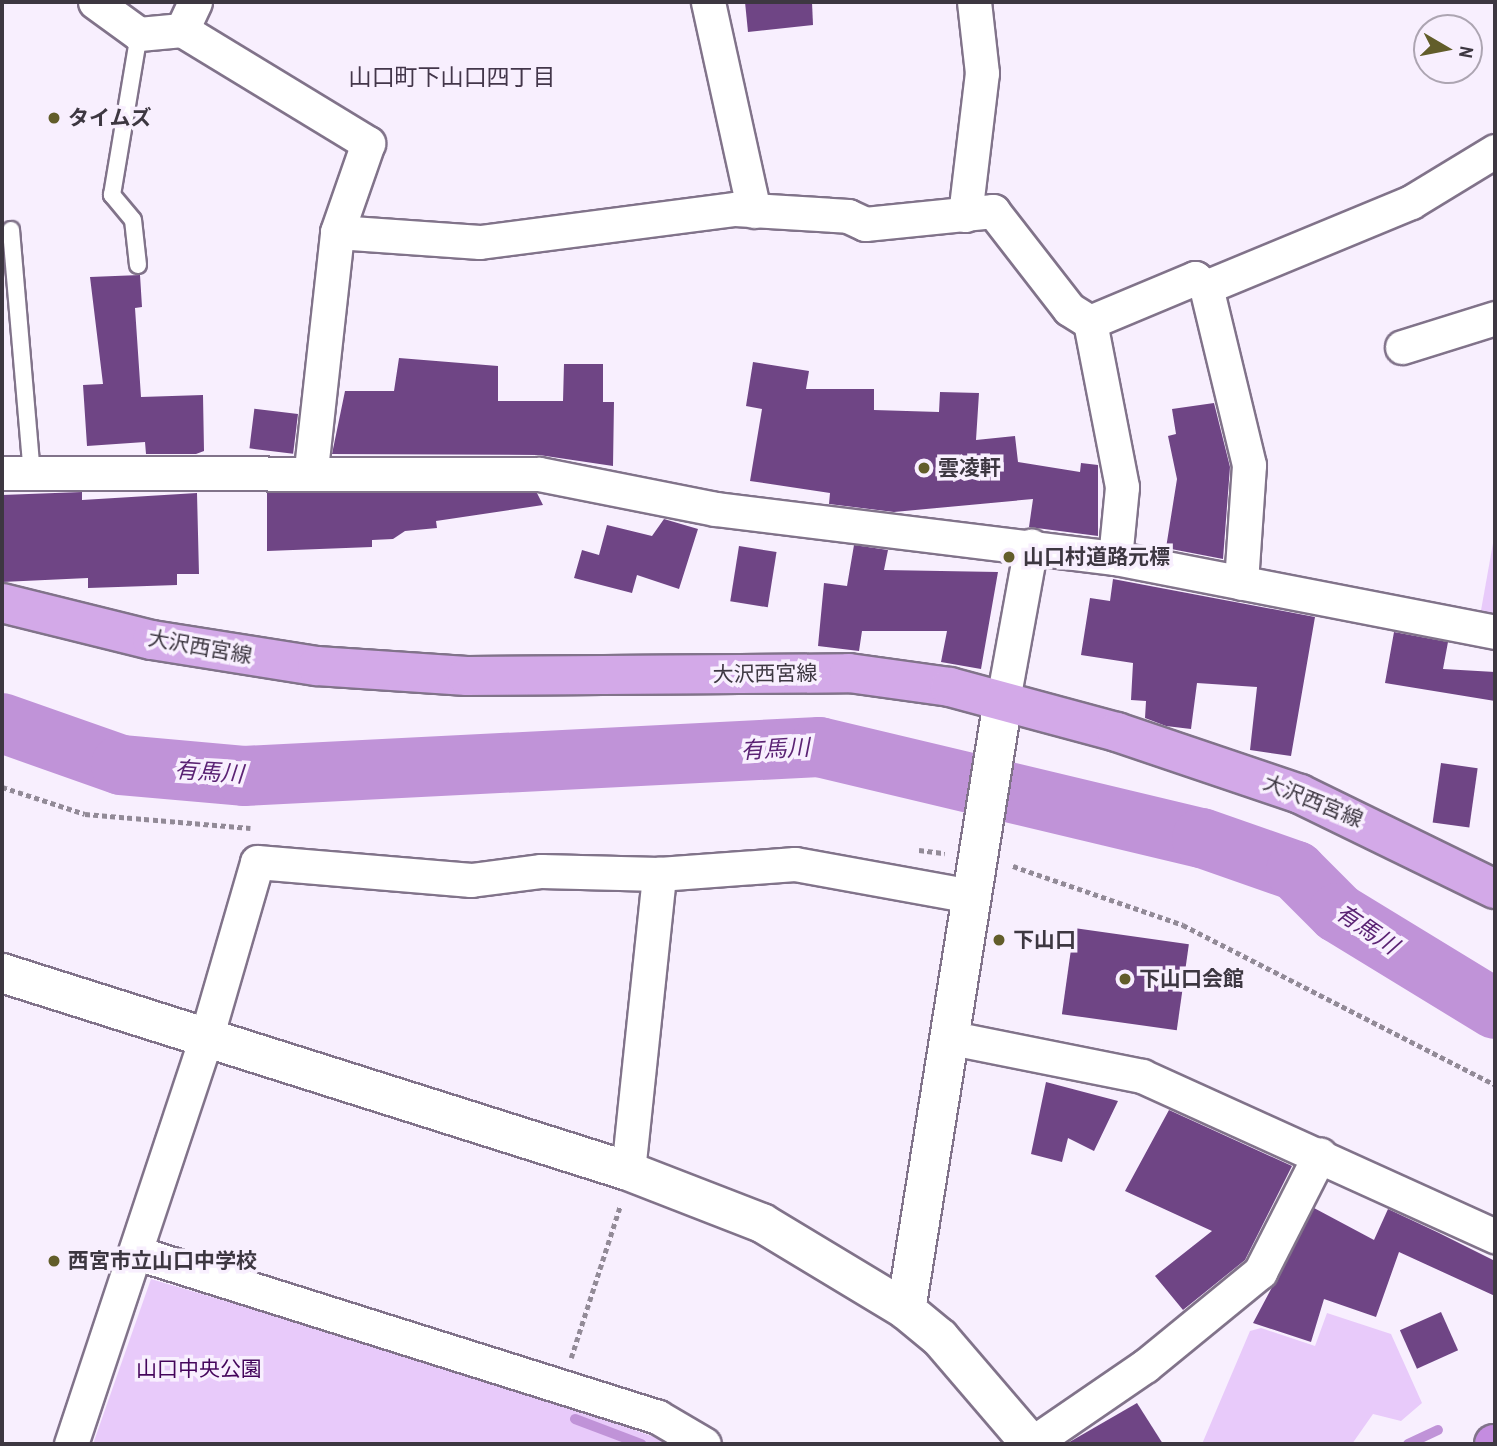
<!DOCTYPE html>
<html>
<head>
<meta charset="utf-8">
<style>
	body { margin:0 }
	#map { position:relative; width:1497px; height:1446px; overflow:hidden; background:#f8effe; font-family:"Archivo Narrow","Noto Sans JP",sans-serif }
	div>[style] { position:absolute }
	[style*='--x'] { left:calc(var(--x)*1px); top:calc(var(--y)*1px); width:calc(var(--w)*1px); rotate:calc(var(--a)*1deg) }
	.green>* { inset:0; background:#e8cafa }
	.stream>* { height:10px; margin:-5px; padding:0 5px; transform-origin:5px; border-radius:5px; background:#c093d8 }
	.river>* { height:60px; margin:-30px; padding:0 30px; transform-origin:30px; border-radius:30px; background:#c093d8 }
	.building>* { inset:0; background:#6f4585; transform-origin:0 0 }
	.path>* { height:4.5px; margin-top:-2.25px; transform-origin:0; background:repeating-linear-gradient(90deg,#928a97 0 5px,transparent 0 8.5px) }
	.roads { filter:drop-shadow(2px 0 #81738a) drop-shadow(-2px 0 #81738a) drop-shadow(0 2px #81738a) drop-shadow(0 -2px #81738a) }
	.service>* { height:16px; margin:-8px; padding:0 8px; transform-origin:8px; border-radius:8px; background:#fff }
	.minor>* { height:33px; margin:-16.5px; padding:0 16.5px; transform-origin:16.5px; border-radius:16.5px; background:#fff }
	.tertiary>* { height:38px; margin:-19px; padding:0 19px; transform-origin:19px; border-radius:19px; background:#fff }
	.primary>* { height:38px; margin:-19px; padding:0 19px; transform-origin:19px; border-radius:19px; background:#d3a9e8 }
	.trunk>* { height:38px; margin:-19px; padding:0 19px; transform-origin:19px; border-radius:19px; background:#c48ce0 }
	.dots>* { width:19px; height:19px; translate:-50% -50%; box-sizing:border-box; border:4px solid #f8effe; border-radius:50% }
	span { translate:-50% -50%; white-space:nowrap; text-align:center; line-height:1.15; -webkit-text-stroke:7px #f8effe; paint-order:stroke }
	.poi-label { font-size:21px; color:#3d3741; font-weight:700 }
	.left { translate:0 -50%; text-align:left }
	.street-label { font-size:21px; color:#3d3741 }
	.park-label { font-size:21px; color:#44055b }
	.neighbourhood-label { font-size:23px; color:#43364a }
	.water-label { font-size:23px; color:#5b2374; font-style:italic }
	.frame { position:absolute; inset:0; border:4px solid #3d3741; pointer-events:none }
	.north { position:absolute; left:1413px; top:14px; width:70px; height:70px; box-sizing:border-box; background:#f8effe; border:2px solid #ada5b2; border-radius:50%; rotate:100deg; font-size:19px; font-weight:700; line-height:28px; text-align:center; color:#3d3741 }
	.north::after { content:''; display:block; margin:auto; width:24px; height:32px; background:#625d2a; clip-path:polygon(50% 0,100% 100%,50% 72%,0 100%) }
</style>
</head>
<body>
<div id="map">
	<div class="green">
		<div style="clip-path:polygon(1495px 532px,1495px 618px,1480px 616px)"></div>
		<div style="clip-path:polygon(151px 1279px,491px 1379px,674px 1444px,93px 1444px)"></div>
		<div style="clip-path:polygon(1327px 1313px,1391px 1334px,1422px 1403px,1401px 1421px,1373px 1414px,1352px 1444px,1202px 1444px,1250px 1331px,1261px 1328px,1315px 1346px)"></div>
	</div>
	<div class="stream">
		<div style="--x:575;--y:1419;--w:71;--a:20.7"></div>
		<div style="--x:1408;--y:1444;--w:33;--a:-25"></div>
	</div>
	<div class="river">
		<div style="--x:2;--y:723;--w:126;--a:19.4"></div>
		<div style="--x:121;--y:765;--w:123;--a:5.1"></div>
		<div style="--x:244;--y:776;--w:576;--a:-2.89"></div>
		<div style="--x:819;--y:747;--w:394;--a:13.4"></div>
		<div style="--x:1202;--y:838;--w:100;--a:19.3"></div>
		<div style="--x:1296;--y:871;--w:59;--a:45"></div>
		<div style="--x:1338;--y:913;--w:184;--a:31.4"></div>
	</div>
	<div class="building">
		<div style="clip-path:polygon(745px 2px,812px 2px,813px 25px,748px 32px)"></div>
		<div style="clip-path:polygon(140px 275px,142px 307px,135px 308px,141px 397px,203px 395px,204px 451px,196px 454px,146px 454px,145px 442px,87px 446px,83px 385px,103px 384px,90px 277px)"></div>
		<div style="clip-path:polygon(399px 358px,498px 366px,498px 401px,563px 401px,564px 364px,603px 364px,603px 402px,614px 402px,613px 466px,539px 455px,332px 454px,345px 391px,394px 391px)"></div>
		<div style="clip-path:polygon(753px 362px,809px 371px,806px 389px,874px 389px,874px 410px,939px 412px,940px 392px,979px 393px,976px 440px,1015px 436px,1018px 462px,1080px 472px,1081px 463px,1098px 465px,1098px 536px,1029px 527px,1033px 499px,894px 512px,829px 504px,830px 493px,750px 481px,762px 409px,746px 406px)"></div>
		<div style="clip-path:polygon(1214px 403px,1230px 467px,1223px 559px,1166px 548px,1177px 479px,1168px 436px,1176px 434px,1172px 409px)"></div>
		<div style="left:298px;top:414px;width:40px;height:44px;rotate:97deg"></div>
		<div style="clip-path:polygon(82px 492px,82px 500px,197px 493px,199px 574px,177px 574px,177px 585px,88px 588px,88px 578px,2px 582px,2px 495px)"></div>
		<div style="clip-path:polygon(267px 493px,537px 493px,543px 505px,436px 521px,437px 528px,405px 531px,393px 539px,372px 540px,372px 547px,267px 551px)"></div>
		<div style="clip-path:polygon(664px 519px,698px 529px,679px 589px,637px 575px,632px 593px,574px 578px,582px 550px,599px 555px,607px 525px,652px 536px)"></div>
		<div style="clip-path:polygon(854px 545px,888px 550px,884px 570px,998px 572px,981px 669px,941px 662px,947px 631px,862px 631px,859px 651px,818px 646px,824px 583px,847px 586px)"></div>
		<div style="left:739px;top:546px;width:38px;height:56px;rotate:9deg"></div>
		<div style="clip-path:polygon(1113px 579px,1315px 617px,1291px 756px,1250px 750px,1257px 687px,1197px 683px,1191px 729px,1166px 726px,1145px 718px,1146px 701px,1131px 700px,1133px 663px,1081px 655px,1090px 598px,1110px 601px)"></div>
		<div style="clip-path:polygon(1394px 632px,1448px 642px,1443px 669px,1495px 672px,1495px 701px,1385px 683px)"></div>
		<div style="left:1441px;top:763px;width:37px;height:60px;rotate:8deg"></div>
		<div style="left:1074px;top:928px;width:116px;height:87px;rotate:8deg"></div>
		<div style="clip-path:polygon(1046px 1082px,1118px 1101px,1094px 1151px,1068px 1138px,1062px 1162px,1031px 1154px)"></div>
		<div style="clip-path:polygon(1169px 1110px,1292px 1166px,1245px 1260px,1183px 1310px,1155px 1276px,1212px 1231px,1125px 1191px)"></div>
		<div style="clip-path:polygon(1314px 1208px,1374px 1240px,1388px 1209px,1439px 1233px,1495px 1261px,1495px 1296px,1399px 1252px,1376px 1317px,1324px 1299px,1311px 1342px,1253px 1323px)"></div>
		<div style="left:1441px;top:1312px;width:42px;height:45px;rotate:66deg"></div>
		<div style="clip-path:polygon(1137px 1403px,1163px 1444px,1066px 1444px)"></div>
	</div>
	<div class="path">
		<div style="--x:2;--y:787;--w:87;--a:18"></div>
		<div style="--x:85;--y:814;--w:166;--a:4.8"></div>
		<div style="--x:919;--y:850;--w:26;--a:7"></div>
		<div style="--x:1013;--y:866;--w:180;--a:19.1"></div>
		<div style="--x:1183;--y:925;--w:351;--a:27.1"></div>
		<div style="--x:571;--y:1358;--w:160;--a:-72.1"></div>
	</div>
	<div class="roads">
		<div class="service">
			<div style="--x:11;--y:230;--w:246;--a:85.1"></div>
			<div style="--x:138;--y:265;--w:45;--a:-96.3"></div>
			<div style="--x:133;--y:220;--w:33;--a:-130"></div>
			<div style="--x:112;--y:195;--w:163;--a:-80.5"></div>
		</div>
		<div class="minor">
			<div style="--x:95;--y:2;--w:54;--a:36"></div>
			<div style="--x:139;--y:34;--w:43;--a:-5.3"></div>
			<div style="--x:195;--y:2;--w:31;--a:115"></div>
			<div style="--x:182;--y:30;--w:218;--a:31.3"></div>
			<div style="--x:368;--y:143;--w:94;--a:109.2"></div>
			<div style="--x:708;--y:2;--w:214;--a:77.6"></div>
			<div style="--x:965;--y:215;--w:143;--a:-83.2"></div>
			<div style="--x:982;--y:73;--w:71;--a:-96.4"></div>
			<div style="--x:1206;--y:287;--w:183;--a:76.4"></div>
			<div style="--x:1249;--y:465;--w:118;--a:93.9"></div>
			<div style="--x:1090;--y:322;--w:114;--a:-22.7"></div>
			<div style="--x:1195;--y:278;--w:14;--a:39"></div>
			<div style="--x:1206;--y:287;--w:222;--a:-22.5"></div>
			<div style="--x:1411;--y:202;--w:98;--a:-31.3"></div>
			<div style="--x:1402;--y:347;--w:97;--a:-17.3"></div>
			<div style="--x:311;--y:469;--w:238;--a:-83.7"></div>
			<div style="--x:337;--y:232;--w:143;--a:4"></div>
			<div style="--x:480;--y:242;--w:257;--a:-7.4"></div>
			<div style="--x:735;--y:209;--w:113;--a:3.5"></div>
			<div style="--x:848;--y:216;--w:19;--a:25"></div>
			<div style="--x:865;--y:224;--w:129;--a:-5.8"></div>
			<div style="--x:993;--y:211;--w:124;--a:52.2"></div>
			<div style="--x:1069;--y:309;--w:25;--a:32"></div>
			<div style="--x:1090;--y:322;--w:168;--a:79"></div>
			<div style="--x:1122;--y:487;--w:71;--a:95.6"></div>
			<div style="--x:2;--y:473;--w:537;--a:0.11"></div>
			<div style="--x:539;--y:474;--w:179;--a:11.2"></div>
			<div style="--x:715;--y:509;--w:403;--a:7"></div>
			<div style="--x:1115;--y:558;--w:387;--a:11"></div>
			<div style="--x:1003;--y:700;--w:157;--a:-79.7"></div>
			<div style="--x:947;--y:1037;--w:199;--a:11.3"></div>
			<div style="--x:1142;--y:1076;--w:388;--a:24.4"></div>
			<div style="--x:628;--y:1171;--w:299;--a:-84"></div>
			<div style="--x:137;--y:1253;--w:546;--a:17.47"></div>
			<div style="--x:658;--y:1417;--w:53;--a:30.4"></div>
			<div style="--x:71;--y:1444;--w:428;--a:-71.6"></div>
			<div style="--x:206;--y:1038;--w:183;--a:-73.8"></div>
			<div style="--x:257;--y:862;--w:215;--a:4.8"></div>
			<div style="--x:471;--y:880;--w:71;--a:-7.3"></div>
			<div style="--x:541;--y:871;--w:118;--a:1.5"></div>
			<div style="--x:659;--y:874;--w:136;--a:-4.2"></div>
			<div style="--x:795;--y:864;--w:179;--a:10.3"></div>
			<div style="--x:1031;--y:1444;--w:138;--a:-34.4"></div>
			<div style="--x:1145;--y:1366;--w:149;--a:-39.3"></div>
			<div style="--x:1260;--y:1272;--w:132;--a:-63"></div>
		</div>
		<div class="tertiary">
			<div style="--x:2;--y:973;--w:657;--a:17.55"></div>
			<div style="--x:628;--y:1171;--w:144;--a:21.2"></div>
			<div style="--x:762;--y:1223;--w:168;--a:31.1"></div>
			<div style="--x:906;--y:1310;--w:44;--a:39.5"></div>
			<div style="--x:940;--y:1338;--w:140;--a:49.4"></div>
			<div style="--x:906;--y:1310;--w:618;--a:-80.96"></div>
		</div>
		<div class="primary">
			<div style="--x:2;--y:603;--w:154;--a:13.9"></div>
			<div style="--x:152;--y:640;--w:167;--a:9"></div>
			<div style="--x:317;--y:666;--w:150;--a:3.8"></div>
			<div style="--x:467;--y:676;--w:382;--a:-0.4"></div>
			<div style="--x:849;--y:673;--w:102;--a:7.9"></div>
			<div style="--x:950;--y:687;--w:173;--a:15.1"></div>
			<div style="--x:1117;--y:732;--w:193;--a:18.7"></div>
			<div style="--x:1300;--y:794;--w:217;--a:26"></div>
		</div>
		<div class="trunk">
			<div style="--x:1494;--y:1444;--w:1;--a:0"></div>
		</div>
	</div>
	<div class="dots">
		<div style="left:54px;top:118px;background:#625d2a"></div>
		<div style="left:924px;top:468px;background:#625d2a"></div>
		<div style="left:1009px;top:557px;background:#625d2a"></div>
		<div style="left:999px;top:940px;background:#625d2a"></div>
		<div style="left:1125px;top:979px;background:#625d2a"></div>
		<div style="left:54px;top:1261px;background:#625d2a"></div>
	</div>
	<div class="poi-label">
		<span class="left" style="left:68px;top:118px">タイムズ</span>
		<span class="left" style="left:938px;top:468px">雲凌軒</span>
		<span class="left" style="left:1023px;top:557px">山口村道路元標</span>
		<span class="left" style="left:1013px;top:940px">下山口</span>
		<span class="left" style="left:1139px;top:979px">下山口会館</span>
		<span class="left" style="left:68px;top:1261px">西宮市立山口中学校</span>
	</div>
	<div class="street-label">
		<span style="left:200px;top:647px;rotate:10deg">大沢西宮線</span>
		<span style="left:765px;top:674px;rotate:-1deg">大沢西宮線</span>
		<span style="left:1313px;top:801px;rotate:22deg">大沢西宮線</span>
	</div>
	<div class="park-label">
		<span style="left:199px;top:1369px">山口中央公園</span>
	</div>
	<div class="neighbourhood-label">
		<span style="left:452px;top:77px">山口町下山口四丁目</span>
	</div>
	<div class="water-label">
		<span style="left:775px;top:749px;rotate:-3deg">有馬川</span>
		<span style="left:209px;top:772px;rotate:4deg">有馬川</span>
		<span style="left:1367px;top:929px;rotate:34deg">有馬川</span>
	</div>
	<div class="frame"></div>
	<div class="north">N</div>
</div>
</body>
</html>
